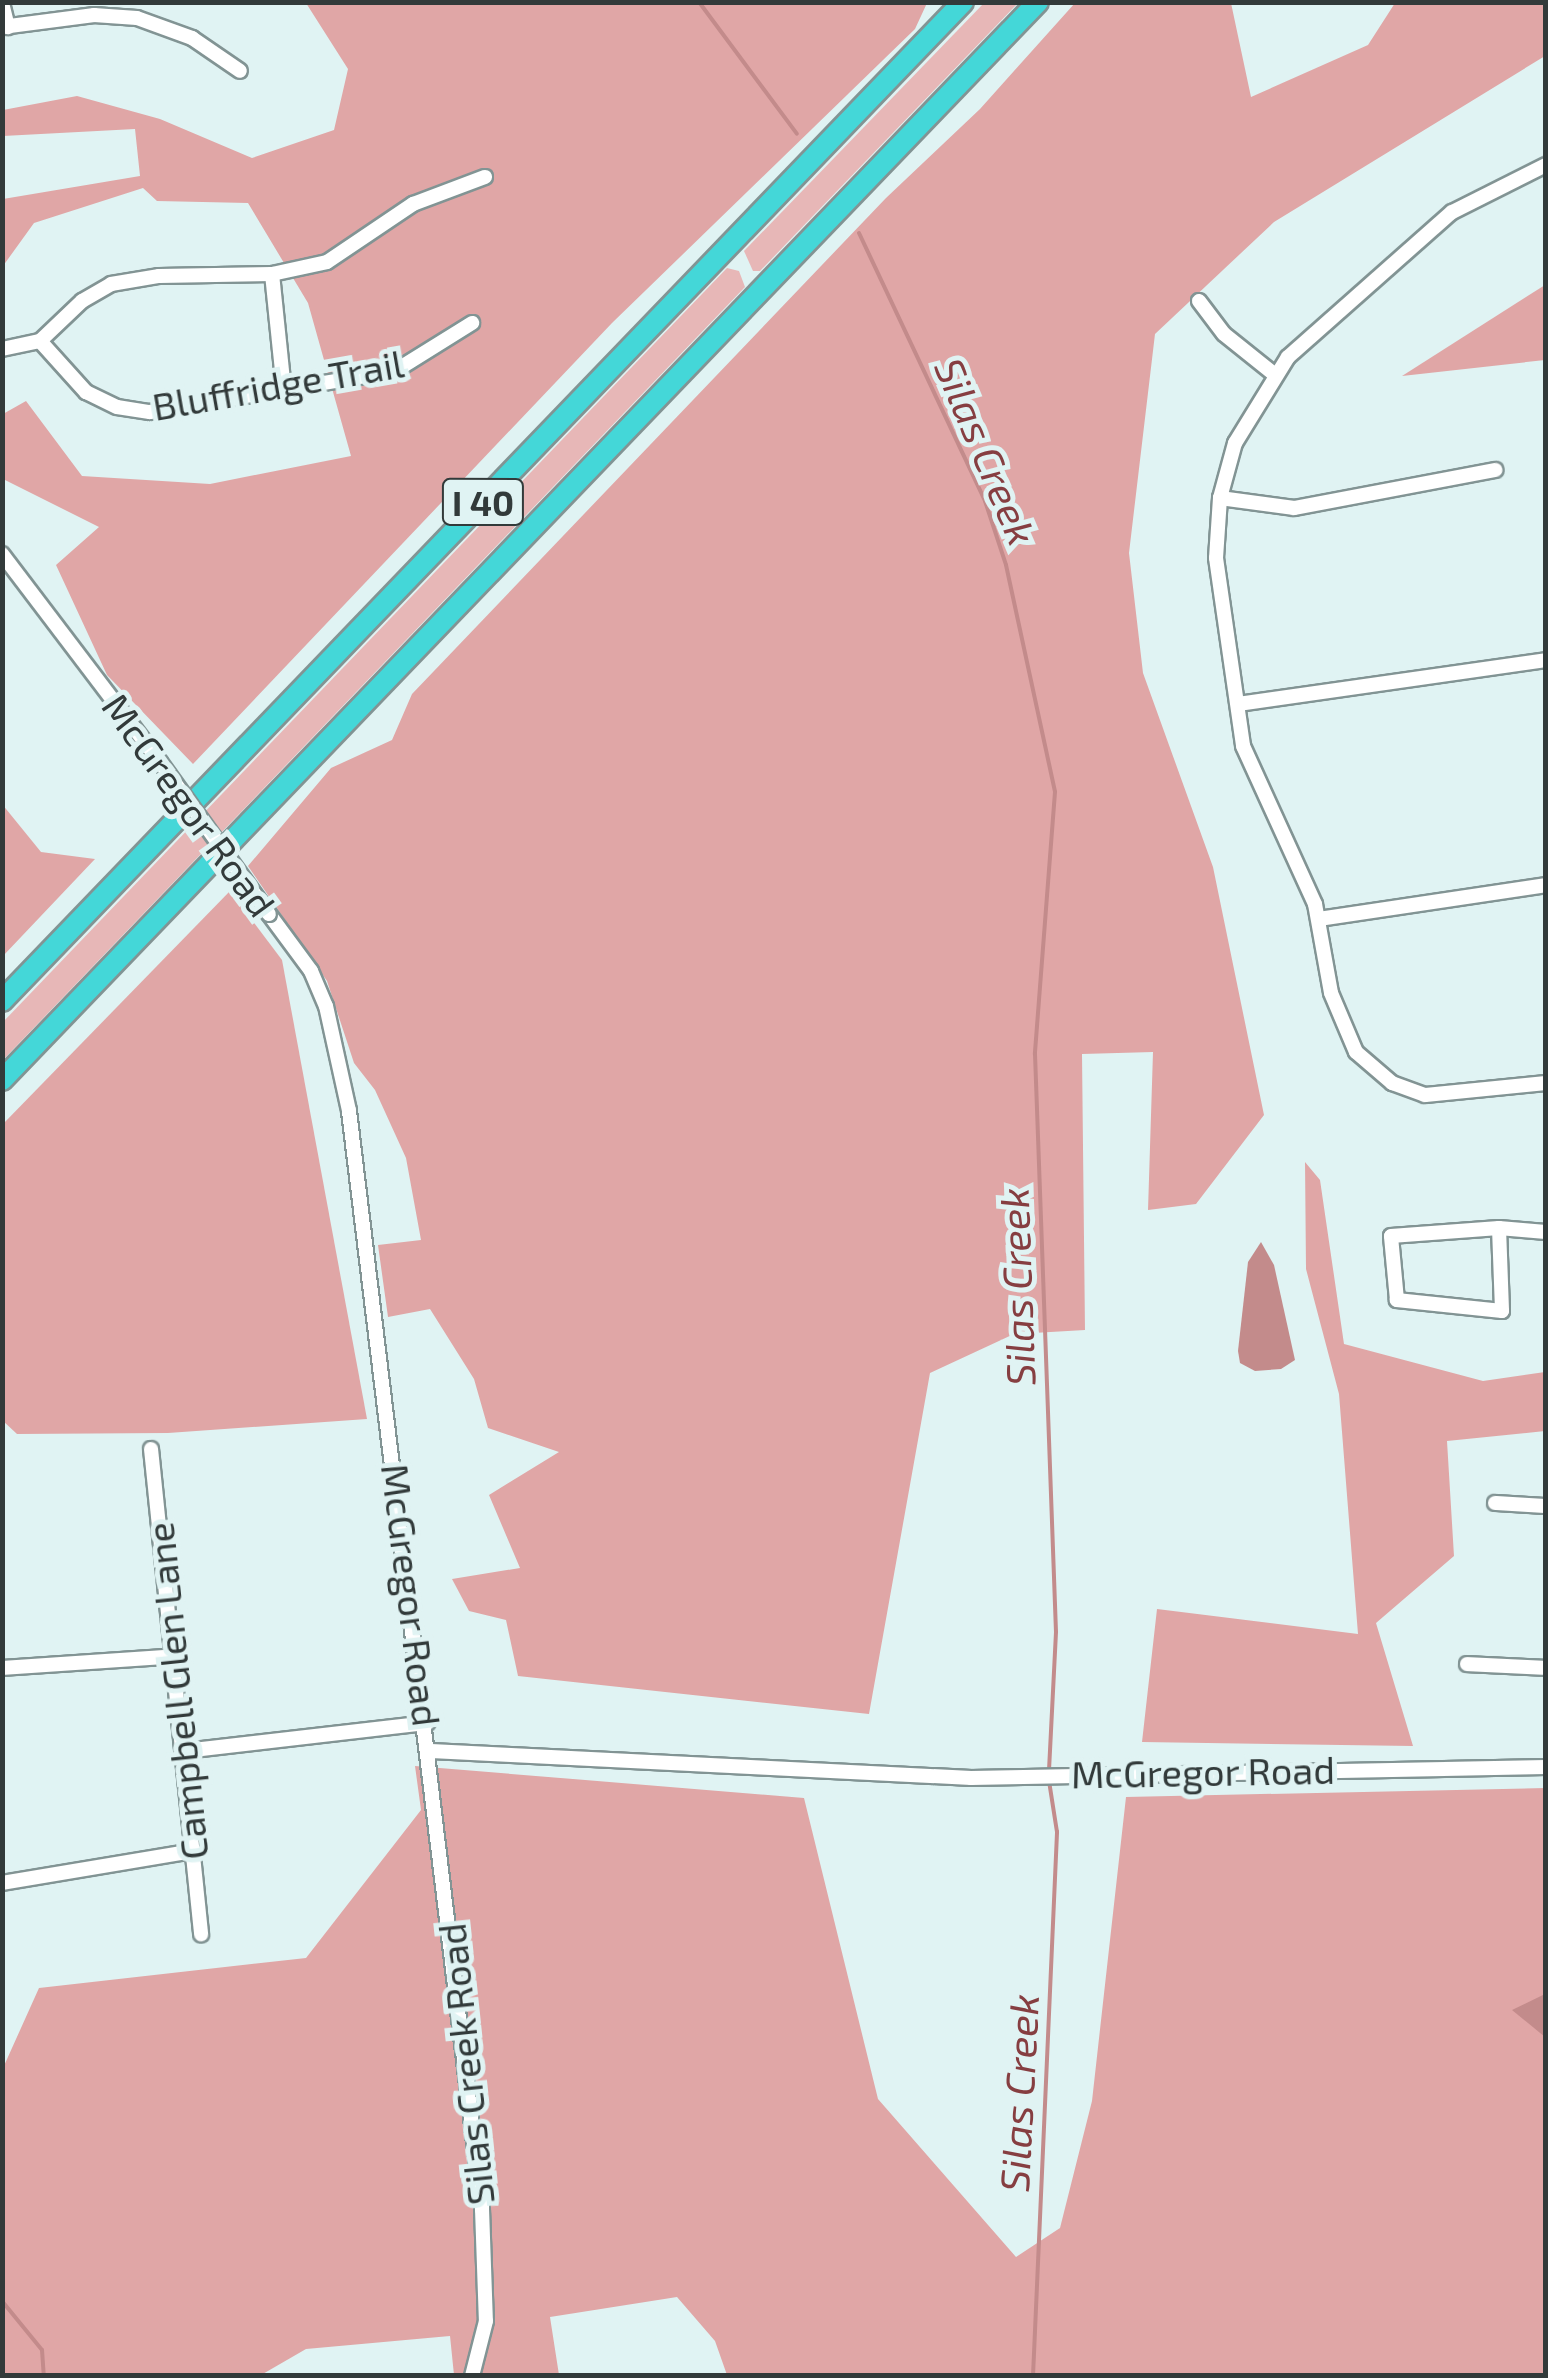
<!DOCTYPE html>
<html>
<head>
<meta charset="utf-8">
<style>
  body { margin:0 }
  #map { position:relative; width:1548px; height:2378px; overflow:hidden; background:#e0f3f3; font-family:"Exo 2",sans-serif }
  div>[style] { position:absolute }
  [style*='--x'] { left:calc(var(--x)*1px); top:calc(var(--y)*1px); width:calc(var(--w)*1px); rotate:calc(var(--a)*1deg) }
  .green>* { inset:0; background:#e7b7b7 }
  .forest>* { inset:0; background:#e0a6a6 }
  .water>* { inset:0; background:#c38b8b }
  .stream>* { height:4px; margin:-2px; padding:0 2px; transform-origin:2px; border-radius:2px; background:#c38b8b }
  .roads { filter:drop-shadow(2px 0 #829494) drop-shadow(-2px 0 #829494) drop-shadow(0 2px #829494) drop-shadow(0 -2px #829494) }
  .minor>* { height:14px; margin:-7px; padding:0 7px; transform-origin:7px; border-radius:7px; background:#fff }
  .highway>* { height:20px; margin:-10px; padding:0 10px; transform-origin:10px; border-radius:10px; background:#44d7d8 }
  .bridges { filter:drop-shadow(2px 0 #829494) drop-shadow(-2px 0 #829494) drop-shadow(0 2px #829494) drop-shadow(0 -2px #829494) }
  .minor-bridge>* { height:14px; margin:-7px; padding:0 7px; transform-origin:7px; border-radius:7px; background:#fff }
  span { translate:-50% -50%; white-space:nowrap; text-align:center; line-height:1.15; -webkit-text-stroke:10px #e0f3f3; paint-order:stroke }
  .shield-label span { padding:2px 8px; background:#e0f3f3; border:2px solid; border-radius:8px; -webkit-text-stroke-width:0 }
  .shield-label { font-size:35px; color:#323a3a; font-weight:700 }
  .street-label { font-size:38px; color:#323a3a }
  .water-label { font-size:40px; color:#863e41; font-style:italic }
  .frame { position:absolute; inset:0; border:5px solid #323a3a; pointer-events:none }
</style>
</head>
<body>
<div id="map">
  <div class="green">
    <div style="clip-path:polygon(984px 3px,1018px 3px,760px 271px,753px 271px,744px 251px)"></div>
    <div style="clip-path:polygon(727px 268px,739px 271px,745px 287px,3px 1060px,3px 1022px)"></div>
  </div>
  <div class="forest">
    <div style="clip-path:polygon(306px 3px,927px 3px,915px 29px,612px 323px,193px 764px,107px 675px,56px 565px,99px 527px,3px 479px,3px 414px,26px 401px,82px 476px,210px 484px,351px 456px,308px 303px,248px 203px,157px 201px,143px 188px,34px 223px,3px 266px,3px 199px,140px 176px,135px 129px,3px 136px,3px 110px,77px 96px,160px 119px,252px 158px,334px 130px,348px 69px)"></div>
    <div style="clip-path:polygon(1075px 3px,1231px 3px,1251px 97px,1368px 45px,1395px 3px,1545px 3px,1545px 56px,1274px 222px,1155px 334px,1129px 553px,1143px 673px,1213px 867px,1264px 1115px,1196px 1204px,1148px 1210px,1153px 1052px,1082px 1054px,1085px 1330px,1014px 1334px,930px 1373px,869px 1714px,518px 1676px,506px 1620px,469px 1611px,452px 1579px,520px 1568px,489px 1495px,559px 1452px,488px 1428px,474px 1379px,430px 1309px,388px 1317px,378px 1245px,421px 1240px,406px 1158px,375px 1090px,354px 1063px,327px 981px,248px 866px,331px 768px,392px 740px,412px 694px,886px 198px,980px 109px)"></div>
    <div style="clip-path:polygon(1545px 285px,1545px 360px,1402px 376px)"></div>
    <div style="clip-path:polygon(2px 804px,41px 852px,95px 859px,3px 956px)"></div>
    <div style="clip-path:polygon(230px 891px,282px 960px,367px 1419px,168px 1433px,17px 1434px,2px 1420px,3px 1124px)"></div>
    <div style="clip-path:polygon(1305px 1162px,1320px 1180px,1344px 1344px,1483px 1381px,1545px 1372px,1545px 1431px,1447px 1441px,1454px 1556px,1376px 1623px,1413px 1746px,1142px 1742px,1157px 1609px,1358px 1634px,1339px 1394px,1306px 1269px)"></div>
    <div style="clip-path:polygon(415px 1766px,804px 1798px,878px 2099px,1016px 2257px,1060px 2228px,1092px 2101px,1126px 1797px,1545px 1788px,1545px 2375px,727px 2375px,715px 2341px,677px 2297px,550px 2317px,559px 2375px,454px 2375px,450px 2336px,306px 2349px,261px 2375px,3px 2376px,3px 2068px,39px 1988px,306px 1958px,421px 1810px)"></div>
  </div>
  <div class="water">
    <div style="clip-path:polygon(1261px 1242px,1274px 1265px,1295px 1360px,1281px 1369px,1255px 1371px,1240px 1363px,1238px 1351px,1248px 1262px)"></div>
    <div style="clip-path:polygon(1545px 1994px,1546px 1994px,1545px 2037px,1512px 2010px)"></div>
  </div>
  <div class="stream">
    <div style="--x:699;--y:2;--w:164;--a:53.4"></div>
    <div style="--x:859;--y:233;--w:296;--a:64.8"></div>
    <div style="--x:985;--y:501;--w:67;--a:71.8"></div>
    <div style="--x:1006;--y:565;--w:232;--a:77.8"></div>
    <div style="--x:1055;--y:792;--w:263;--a:94.4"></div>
    <div style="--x:1035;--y:1054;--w:578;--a:87.92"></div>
    <div style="--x:1056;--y:1632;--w:139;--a:92.9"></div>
    <div style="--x:2;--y:2301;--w:63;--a:50.8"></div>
    <div style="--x:42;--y:2350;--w:26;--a:86"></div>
    <div style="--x:1033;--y:2376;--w:545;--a:-87.47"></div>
    <div style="--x:1057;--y:1832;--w:52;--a:-98.9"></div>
  </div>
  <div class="roads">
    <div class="minor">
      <div style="--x:2;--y:3;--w:25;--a:76"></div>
      <div style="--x:2;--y:27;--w:93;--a:-7.4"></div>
      <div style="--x:94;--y:15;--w:43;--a:4"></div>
      <div style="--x:137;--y:18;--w:59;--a:20"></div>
      <div style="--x:192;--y:38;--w:58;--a:34.5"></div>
      <div style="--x:1546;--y:165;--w:105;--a:153.4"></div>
      <div style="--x:1452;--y:212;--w:219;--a:138.5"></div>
      <div style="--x:1288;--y:357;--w:101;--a:121.6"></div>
      <div style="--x:1235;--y:443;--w:57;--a:105.3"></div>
      <div style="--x:1220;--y:498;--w:60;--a:93.8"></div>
      <div style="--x:1216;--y:558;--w:190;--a:81.8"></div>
      <div style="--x:1243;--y:746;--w:174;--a:65.5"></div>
      <div style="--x:1315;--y:904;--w:90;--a:79.8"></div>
      <div style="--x:1331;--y:993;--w:64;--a:67"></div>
      <div style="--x:1356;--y:1052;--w:48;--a:40.7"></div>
      <div style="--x:1392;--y:1083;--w:35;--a:20"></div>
      <div style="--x:1425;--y:1095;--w:122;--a:-5.7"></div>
      <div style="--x:272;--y:274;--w:117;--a:84.1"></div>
      <div style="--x:1199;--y:301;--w:41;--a:52.9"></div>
      <div style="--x:1224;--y:334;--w:64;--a:38.7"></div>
      <div style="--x:40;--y:341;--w:69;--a:48"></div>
      <div style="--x:86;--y:392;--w:34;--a:26"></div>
      <div style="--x:117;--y:407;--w:33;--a:9"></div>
      <div style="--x:150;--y:412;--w:248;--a:-9.5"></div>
      <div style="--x:395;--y:371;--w:91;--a:-31.9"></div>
      <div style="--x:2;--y:349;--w:39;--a:-12"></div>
      <div style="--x:40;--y:341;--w:58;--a:-43.6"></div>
      <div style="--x:82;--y:301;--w:34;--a:-30"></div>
      <div style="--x:111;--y:284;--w:49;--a:-9.5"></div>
      <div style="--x:159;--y:276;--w:113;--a:-1"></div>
      <div style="--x:272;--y:274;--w:56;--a:-12.3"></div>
      <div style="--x:327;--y:262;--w:104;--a:-34"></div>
      <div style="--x:413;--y:204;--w:77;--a:-20.6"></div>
      <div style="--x:1220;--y:498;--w:75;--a:7.7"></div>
      <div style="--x:1294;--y:508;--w:205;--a:-10.7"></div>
      <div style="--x:2;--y:554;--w:261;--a:52.8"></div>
      <div style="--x:1238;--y:704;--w:311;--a:-8.1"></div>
      <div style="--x:269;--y:914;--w:71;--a:53.6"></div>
      <div style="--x:311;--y:971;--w:38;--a:67"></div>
      <div style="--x:326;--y:1006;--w:107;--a:77.6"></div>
      <div style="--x:349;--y:1111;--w:1106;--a:83.09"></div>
      <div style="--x:482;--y:2209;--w:112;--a:88"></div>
      <div style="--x:486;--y:2321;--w:57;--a:104.3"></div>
      <div style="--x:1319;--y:919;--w:230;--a:-8.5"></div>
      <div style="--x:1499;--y:1228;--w:83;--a:87.9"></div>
      <div style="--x:1502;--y:1311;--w:106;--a:-174"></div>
      <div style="--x:1397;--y:1300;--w:64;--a:-95.4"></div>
      <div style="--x:1391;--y:1236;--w:108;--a:-4.2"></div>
      <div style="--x:1499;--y:1228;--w:47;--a:4.9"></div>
      <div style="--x:151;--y:1449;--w:488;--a:84.1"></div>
      <div style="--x:1495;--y:1503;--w:51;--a:3.4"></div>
      <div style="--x:1467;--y:1664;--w:79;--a:2.9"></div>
      <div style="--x:2;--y:1668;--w:174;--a:-3.9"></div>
      <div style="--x:185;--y:1751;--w:244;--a:-6.6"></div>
      <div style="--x:431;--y:1751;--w:541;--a:2.86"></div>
      <div style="--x:971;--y:1778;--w:575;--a:-1.1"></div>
      <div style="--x:2;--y:1883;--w:195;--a:-9.5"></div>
    </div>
    <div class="highway">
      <div style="--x:2;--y:1001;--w:1386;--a:-46.11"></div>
      <div style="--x:2;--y:1080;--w:1495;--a:-46.14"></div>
    </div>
  </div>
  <div class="bridges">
    <div class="minor-bridge">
      <div style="--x:160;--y:762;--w:187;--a:54.4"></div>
    </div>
  </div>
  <div class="shield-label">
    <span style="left:483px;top:502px">I 40</span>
  </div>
  <div class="street-label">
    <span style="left:278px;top:385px;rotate:-10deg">Bluffridge Trail</span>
    <span style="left:189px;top:805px;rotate:54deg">McGregor Road</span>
    <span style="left:411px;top:1595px;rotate:83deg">McGregor Road</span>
    <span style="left:177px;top:1691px;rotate:-96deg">Campbell Glen Lane</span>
    <span style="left:1203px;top:1772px;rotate:-1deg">McGregor Road</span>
    <span style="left:466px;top:2064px;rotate:-96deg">Silas Creek Road</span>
  </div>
  <div class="water-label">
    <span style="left:987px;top:451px;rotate:67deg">Silas Creek</span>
    <span style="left:1016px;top:1287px;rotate:-92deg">Silas Creek</span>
    <span style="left:1018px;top:2093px;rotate:-87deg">Silas Creek</span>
  </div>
  <div class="frame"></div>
</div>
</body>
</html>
